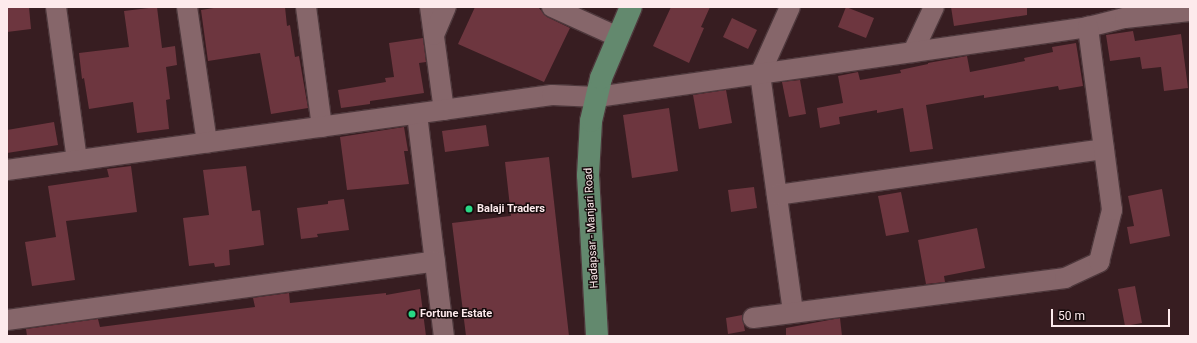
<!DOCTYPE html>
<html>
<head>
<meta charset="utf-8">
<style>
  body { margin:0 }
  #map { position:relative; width:1197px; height:343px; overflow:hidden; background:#371d21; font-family:Roboto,sans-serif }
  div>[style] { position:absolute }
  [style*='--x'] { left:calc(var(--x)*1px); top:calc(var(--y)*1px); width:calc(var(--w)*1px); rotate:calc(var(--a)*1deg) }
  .building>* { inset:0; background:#6d363f }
  .roads { filter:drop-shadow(1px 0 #4e383c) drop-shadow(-1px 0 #4e383c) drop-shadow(0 1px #4e383c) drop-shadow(0 -1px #4e383c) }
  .minor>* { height:20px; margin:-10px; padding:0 10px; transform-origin:10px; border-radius:10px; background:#86666a }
  .major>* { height:22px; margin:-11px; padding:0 11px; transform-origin:11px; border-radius:11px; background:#63896e }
  .dots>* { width:11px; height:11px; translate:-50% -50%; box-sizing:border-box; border:2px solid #160b0c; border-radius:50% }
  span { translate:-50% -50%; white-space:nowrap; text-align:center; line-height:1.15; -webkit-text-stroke:3px #160b0c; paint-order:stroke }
  .poi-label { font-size:11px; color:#fdeaec; font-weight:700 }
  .left { translate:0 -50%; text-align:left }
  .street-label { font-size:11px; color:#fdeaec }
  .frame { position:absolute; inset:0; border:8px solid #fdeaec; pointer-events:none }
  .scale { position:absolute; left:1051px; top:309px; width:119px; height:18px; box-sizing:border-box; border:2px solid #fdeaec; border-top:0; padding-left:5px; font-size:12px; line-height:14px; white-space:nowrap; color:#fdeaec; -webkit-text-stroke:3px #160b0c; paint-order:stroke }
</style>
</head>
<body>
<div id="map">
  <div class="building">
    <div style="clip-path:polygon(7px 7px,29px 7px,31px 29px,7px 32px)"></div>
    <div style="clip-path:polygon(157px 7px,162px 48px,175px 46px,177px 65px,166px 67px,170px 99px,166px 100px,169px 129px,137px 133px,133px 102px,89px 109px,84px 78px,82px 79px,79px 53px,129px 47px,124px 11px)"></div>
    <div style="clip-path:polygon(220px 7px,285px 7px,287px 26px,290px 25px,295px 57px,299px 56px,308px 108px,271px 114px,260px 53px,208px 61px,201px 10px)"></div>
    <div style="clip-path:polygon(475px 7px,538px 7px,547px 17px,570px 28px,544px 82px,458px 44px)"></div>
    <div style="clip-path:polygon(671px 7px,710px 7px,701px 27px,704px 28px,689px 63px,653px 46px)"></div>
    <div style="clip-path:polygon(846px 7px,874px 18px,866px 38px,838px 27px)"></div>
    <div style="clip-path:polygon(951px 7px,1027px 7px,1027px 15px,954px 26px)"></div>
    <div style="clip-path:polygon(732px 18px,757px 30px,748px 49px,723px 37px)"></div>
    <div style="clip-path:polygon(1133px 31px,1135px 41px,1181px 34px,1188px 88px,1164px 91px,1161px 67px,1142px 69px,1140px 57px,1110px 61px,1106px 35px)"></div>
    <div style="clip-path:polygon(423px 38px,426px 62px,419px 63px,424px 93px,370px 101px,370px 104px,341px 108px,338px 90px,386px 82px,385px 78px,394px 77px,389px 43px)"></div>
    <div style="clip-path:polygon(1076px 43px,1083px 86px,1059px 90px,1058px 86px,984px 98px,984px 95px,926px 105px,933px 149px,910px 152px,903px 108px,877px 113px,877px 110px,839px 117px,840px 124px,820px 128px,817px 108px,843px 103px,838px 76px,858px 72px,860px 80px,901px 73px,900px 70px,928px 64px,928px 63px,967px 56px,970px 72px,1025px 61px,1024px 58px,1053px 52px,1052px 47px)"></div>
    <div style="clip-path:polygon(800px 80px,806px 114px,789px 117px,782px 82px)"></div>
    <div style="clip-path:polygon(726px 90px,732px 123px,699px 129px,693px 95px)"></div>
    <div style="clip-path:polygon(669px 108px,678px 171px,632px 178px,623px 115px)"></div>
    <div style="clip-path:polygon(54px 122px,58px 145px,7px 153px,7px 130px)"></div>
    <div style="clip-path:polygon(486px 125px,489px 146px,445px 152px,442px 131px)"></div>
    <div style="clip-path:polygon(404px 127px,408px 151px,404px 151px,409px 184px,347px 190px,340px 137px)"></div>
    <div style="clip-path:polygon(549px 157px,569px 336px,466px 336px,452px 223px,511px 216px,505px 162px)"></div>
    <div style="clip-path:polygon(131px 166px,137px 212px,66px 221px,75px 280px,32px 286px,25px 242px,56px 237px,48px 186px,109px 177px,107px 169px)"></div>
    <div style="clip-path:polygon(246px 166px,252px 211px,260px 210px,264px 245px,229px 250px,230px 265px,215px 267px,214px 263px,189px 266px,183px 218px,209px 215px,203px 170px)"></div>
    <div style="clip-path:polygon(754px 187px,757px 208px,731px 212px,728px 190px)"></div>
    <div style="clip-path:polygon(1162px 189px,1170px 236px,1130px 244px,1127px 227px,1134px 226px,1128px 196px)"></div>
    <div style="clip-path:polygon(901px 192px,909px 232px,886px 236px,878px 196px)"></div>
    <div style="clip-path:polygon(344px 199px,349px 230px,317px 234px,318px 237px,301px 239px,297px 208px,328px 204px,328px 201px)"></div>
    <div style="clip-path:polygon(977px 228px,985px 268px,944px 276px,945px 282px,926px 284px,918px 240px)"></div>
    <div style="clip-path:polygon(1135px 286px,1142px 323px,1125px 326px,1118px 289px)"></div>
    <div style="clip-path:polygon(420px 289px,426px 336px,27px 336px,26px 329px,98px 319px,100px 327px,255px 307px,253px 298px,289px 293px,290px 303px,386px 293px,386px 295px)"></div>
    <div style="clip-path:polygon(742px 315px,745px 331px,728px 334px,726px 318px)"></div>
    <div style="clip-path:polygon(840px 318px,842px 336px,786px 336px,786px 328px)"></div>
  </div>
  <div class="roads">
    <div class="minor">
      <div style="--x:56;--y:7;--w:155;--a:82.2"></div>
      <div style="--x:187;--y:7;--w:137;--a:81.6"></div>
      <div style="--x:306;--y:7;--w:121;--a:82.4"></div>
      <div style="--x:430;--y:7;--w:104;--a:82.3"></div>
      <div style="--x:552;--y:7;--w:72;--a:24.4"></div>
      <div style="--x:790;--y:7;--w:73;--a:114.1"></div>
      <div style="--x:760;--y:74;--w:241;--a:82.1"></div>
      <div style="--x:434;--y:35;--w:30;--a:-67"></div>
      <div style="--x:913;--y:52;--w:50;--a:-65"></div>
      <div style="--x:417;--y:114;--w:224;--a:83.1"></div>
      <div style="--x:7;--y:170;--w:550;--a:-7.84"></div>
      <div style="--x:552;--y:95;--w:45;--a:2.5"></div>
      <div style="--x:597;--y:97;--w:496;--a:-8.1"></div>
      <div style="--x:1088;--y:27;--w:38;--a:-14"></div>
      <div style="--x:1125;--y:18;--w:65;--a:-6.1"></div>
      <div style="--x:777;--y:195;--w:330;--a:-8"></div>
      <div style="--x:753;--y:318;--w:315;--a:-7.3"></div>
      <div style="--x:1065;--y:278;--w:38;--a:-25"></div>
      <div style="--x:1099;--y:262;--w:54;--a:-76"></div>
      <div style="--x:1112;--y:210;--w:185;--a:-97.5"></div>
      <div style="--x:7;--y:320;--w:432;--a:-7.8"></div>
    </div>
    <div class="major">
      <div style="--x:597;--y:336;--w:161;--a:-93.2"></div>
      <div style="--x:588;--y:175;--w:54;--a:-86.8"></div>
      <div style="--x:591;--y:121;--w:44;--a:-76.9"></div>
      <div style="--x:601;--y:78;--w:77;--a:-67.1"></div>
    </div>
  </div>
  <div class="dots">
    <div style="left:469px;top:209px;background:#28d885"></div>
    <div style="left:412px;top:314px;background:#28d885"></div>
  </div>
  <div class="poi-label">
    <span class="left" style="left:477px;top:209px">Balaji Traders</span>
    <span class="left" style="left:420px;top:314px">Fortune Estate</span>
  </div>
  <div class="street-label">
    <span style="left:592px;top:228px;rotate:-93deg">Hadapsar - Manjari Road</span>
  </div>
  <div class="frame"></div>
  <div class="scale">50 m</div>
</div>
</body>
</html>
